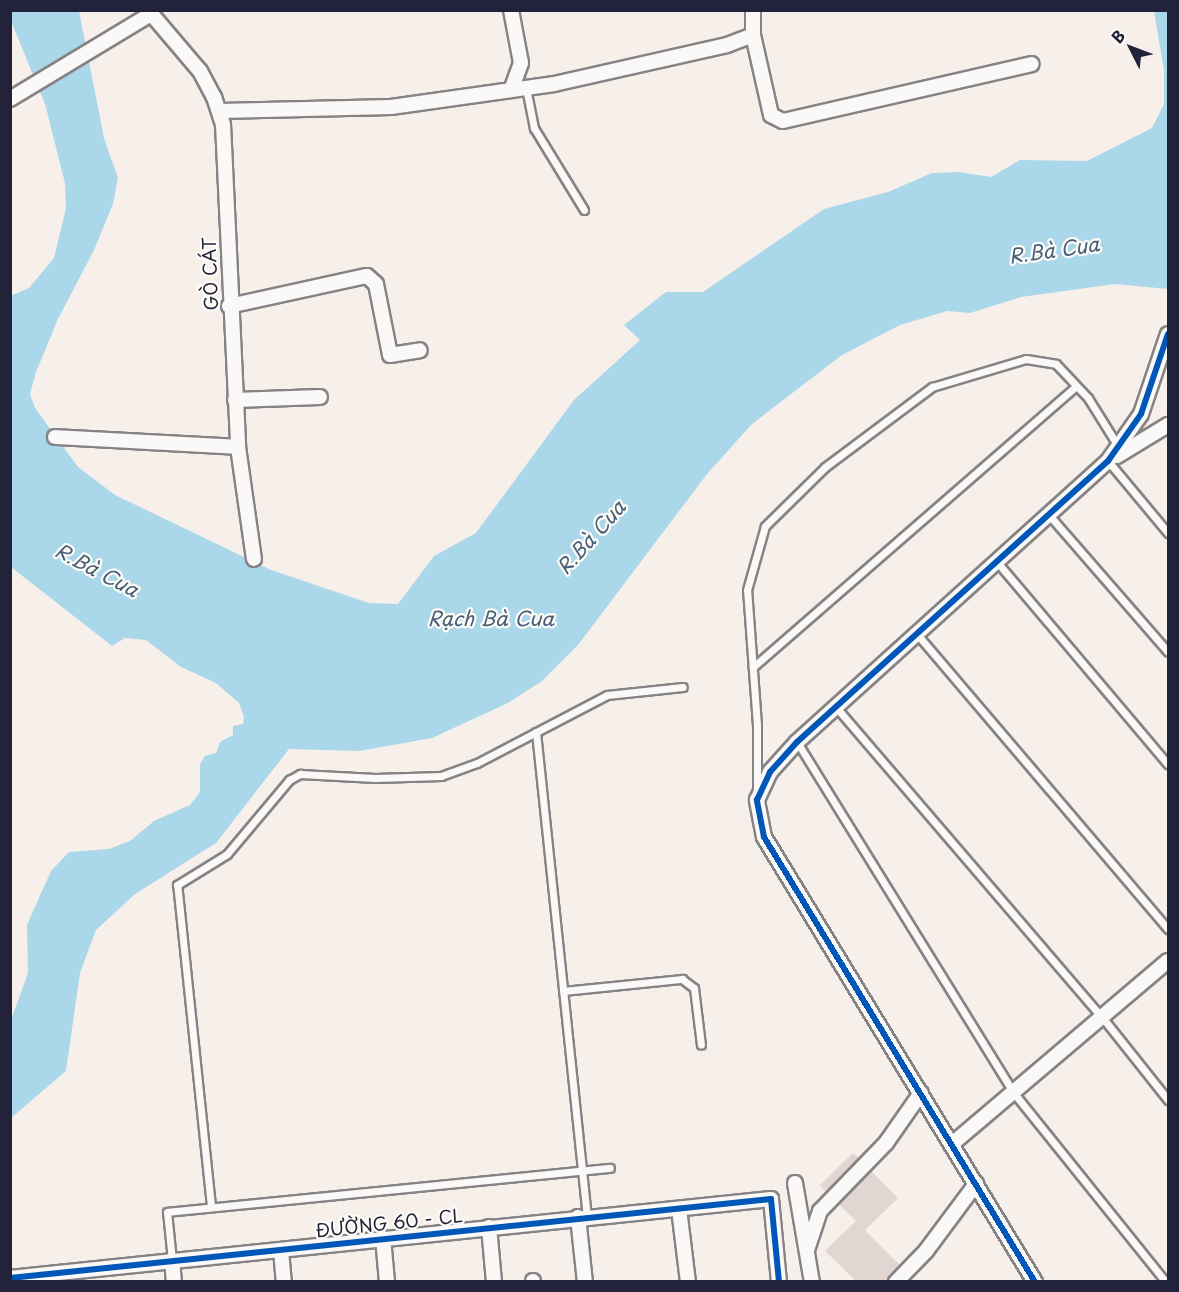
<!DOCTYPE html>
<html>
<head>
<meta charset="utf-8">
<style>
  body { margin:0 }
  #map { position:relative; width:1179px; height:1292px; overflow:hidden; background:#f7efea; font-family:"Playpen Sans",sans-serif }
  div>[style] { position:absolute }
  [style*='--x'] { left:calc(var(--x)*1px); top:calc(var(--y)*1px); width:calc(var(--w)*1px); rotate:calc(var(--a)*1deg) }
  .water>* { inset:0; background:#abd7eb }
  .building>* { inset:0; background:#e1d6d1 }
  .roads { filter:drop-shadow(2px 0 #868385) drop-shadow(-2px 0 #868385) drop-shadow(0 2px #868385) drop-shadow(0 -2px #868385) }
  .lane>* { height:7px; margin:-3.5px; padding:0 3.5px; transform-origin:3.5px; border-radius:3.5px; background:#faf9f7 }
  .street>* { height:14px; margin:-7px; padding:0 7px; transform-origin:7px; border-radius:7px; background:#faf9f7 }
  .cycleway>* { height:6px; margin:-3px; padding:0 3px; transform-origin:3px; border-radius:3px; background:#0057b8 }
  span { translate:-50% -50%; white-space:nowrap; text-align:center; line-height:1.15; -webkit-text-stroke:4.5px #fdfcf7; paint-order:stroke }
  .street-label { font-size:18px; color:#22223b }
  .water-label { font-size:20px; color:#465e79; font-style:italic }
  .frame { position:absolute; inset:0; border:12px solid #22223b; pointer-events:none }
  .north { position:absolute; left:1101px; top:18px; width:60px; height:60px; -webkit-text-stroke:4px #fdfcf7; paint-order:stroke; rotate:312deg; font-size:16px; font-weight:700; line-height:24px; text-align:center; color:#22223b }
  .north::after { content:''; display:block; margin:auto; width:21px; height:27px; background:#22223b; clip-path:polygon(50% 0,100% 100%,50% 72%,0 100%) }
</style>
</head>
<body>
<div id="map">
  <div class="water">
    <div style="clip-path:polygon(11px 11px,79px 11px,104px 138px,118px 178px,113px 204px,94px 250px,58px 319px,36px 372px,30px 394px,35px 408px,78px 467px,115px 495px,271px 570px,369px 603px,398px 604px,434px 556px,476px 533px,574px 400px,640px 340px,624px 325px,666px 292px,703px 292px,824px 209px,888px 192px,932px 173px,959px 172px,991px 177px,1020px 160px,1087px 161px,1152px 128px,1164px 104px,1164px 70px,1154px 11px,1168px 11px,1168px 289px,1115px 284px,1021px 297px,970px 313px,947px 311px,900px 325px,842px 355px,752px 424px,707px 474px,578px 645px,542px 681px,508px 703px,432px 738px,359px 751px,289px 749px,216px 843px,135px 894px,96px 930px,80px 973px,66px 1071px,11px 1118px,11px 1020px,28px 973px,27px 925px,51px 871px,69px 852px,109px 849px,130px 841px,154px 821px,190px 805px,200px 792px,200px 764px,205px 756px,216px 753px,220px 742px,233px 735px,233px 726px,243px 724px,244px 717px,239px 703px,216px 683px,181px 667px,146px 640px,125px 638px,112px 646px,11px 567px,10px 296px,29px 288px,54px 258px,66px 208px,65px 183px,45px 104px,11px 21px)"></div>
  </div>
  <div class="building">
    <div style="clip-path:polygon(853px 1153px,859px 1158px,826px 1192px,820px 1185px)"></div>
    <div style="clip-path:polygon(871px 1171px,898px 1198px,865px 1230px,900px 1265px,887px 1281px,856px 1281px,825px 1251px,856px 1221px,839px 1204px)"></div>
  </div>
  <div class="roads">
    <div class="lane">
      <div style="--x:526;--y:88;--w:41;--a:78.7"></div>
      <div style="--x:534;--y:128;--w:96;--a:58.6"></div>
      <div style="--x:1108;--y:461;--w:94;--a:50.2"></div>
      <div style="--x:1049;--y:515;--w:181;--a:49"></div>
      <div style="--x:997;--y:562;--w:265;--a:49.8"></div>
      <div style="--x:916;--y:633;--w:389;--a:49.6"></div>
      <div style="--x:753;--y:667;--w:428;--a:-41"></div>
      <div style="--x:835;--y:706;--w:410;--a:49.4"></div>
      <div style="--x:1102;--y:1017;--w:106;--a:51.5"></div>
      <div style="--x:536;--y:732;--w:488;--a:84"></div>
      <div style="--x:797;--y:742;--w:411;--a:58.3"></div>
      <div style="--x:1013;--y:1092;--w:244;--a:51.2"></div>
      <div style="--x:757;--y:792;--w:67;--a:-90"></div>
      <div style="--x:757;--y:725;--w:135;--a:-94.2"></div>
      <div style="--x:747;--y:590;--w:66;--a:-74.3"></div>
      <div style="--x:765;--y:526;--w:84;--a:-44.5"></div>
      <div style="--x:825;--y:467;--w:134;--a:-36.8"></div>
      <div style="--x:932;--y:387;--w:98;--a:-16.6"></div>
      <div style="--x:1026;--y:359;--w:30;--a:9"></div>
      <div style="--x:1056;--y:364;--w:47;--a:46.7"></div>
      <div style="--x:1088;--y:398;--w:57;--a:58"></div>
      <div style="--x:563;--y:991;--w:120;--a:-5.8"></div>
      <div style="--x:682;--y:979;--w:15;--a:37"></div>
      <div style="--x:694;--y:988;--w:57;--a:83"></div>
      <div style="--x:211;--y:1206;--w:323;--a:-96"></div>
      <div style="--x:177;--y:885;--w:59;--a:-31.8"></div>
      <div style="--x:227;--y:854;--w:97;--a:-50"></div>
      <div style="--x:289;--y:780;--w:13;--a:-29"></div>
      <div style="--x:300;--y:774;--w:75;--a:3.1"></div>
      <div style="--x:375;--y:778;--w:66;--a:-1.7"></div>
      <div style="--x:441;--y:776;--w:38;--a:-20"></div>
      <div style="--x:477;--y:763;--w:147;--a:-27.6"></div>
      <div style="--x:607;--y:695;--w:76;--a:-6"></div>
      <div style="--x:172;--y:1260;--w:48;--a:-95.9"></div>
      <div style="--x:167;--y:1212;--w:445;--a:-5.7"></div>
    </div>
    <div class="street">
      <div style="--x:148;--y:10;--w:80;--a:49.6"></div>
      <div style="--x:200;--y:71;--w:30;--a:62"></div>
      <div style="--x:214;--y:97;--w:28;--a:72"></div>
      <div style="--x:223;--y:124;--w:323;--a:87.3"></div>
      <div style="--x:238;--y:447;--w:113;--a:81.9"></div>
      <div style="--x:511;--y:10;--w:54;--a:79.3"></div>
      <div style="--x:521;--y:63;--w:29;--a:110"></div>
      <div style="--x:753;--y:35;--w:82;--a:77.3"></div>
      <div style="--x:771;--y:115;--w:13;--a:27"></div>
      <div style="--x:783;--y:121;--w:255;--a:-12.9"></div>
      <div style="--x:10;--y:99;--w:165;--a:-31.1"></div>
      <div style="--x:220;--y:111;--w:171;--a:-1.3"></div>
      <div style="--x:391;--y:107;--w:165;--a:-8"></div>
      <div style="--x:554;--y:84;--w:177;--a:-12.7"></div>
      <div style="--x:727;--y:45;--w:28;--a:-21"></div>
      <div style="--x:753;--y:35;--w:25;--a:-90"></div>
      <div style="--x:229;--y:306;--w:141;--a:-12.3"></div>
      <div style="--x:367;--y:276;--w:12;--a:42"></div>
      <div style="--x:376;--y:284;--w:72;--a:78.8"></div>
      <div style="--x:390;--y:355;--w:30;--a:-9"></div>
      <div style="--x:235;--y:400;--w:85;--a:-2"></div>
      <div style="--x:55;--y:437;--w:183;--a:3.1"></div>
      <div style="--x:1117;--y:456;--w:60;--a:-31.3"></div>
      <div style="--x:952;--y:1144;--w:283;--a:-40.3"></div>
      <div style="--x:795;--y:1183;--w:100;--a:80.3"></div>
      <div style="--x:679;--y:1209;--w:74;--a:83"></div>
      <div style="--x:578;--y:1217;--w:65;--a:83.9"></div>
      <div style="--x:489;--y:1227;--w:55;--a:84.8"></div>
      <div style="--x:383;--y:1238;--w:44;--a:84.8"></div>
      <div style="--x:281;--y:1250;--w:32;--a:85"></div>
      <div style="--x:807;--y:1250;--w:41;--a:-71.6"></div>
      <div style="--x:820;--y:1211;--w:95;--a:-45.9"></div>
      <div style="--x:886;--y:1143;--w:61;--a:-55"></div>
      <div style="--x:172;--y:1260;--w:22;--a:85"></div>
      <div style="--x:10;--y:1278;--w:765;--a:-5.93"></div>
      <div style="--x:771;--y:1199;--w:83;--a:84.5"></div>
      <div style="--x:533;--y:1281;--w:1;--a:90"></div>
      <div style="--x:896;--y:1282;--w:43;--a:-45.9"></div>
      <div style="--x:926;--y:1251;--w:84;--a:-53.3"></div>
      <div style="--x:1035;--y:1282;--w:521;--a:-121.34"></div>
      <div style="--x:764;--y:837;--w:38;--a:-101"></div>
      <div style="--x:757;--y:800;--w:31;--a:-65"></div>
      <div style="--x:770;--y:772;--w:40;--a:-48"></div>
      <div style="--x:797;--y:742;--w:419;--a:-42.1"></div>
      <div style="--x:1108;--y:461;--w:57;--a:-54.9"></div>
      <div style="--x:1141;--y:414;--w:84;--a:-71.4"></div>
    </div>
  </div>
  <div class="cycleway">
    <div style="--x:10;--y:1278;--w:765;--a:-5.93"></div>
    <div style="--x:771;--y:1199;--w:83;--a:84.5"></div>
    <div style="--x:1035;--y:1282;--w:521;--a:-121.34"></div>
    <div style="--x:764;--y:837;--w:38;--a:-101"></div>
    <div style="--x:757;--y:800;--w:31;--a:-65"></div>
    <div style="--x:770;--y:772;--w:40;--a:-48"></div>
    <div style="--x:797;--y:742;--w:419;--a:-42.1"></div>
    <div style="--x:1108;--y:461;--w:57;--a:-54.9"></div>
    <div style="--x:1141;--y:414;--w:84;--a:-71.4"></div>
  </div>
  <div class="street-label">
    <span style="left:210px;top:274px;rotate:-92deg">GÒ CÁT</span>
    <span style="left:389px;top:1223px;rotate:-6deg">ĐƯỜNG 60 - CL</span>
  </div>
  <div class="water-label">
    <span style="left:1054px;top:250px;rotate:-8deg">R.Bà Cua</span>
    <span style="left:591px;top:537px;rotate:-48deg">R.Bà Cua</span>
    <span style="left:97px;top:570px;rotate:28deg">R.Bà Cua</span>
    <span style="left:491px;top:618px">Rạch Bà Cua</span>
  </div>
  <div class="frame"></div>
  <div class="north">B</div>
</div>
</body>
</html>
